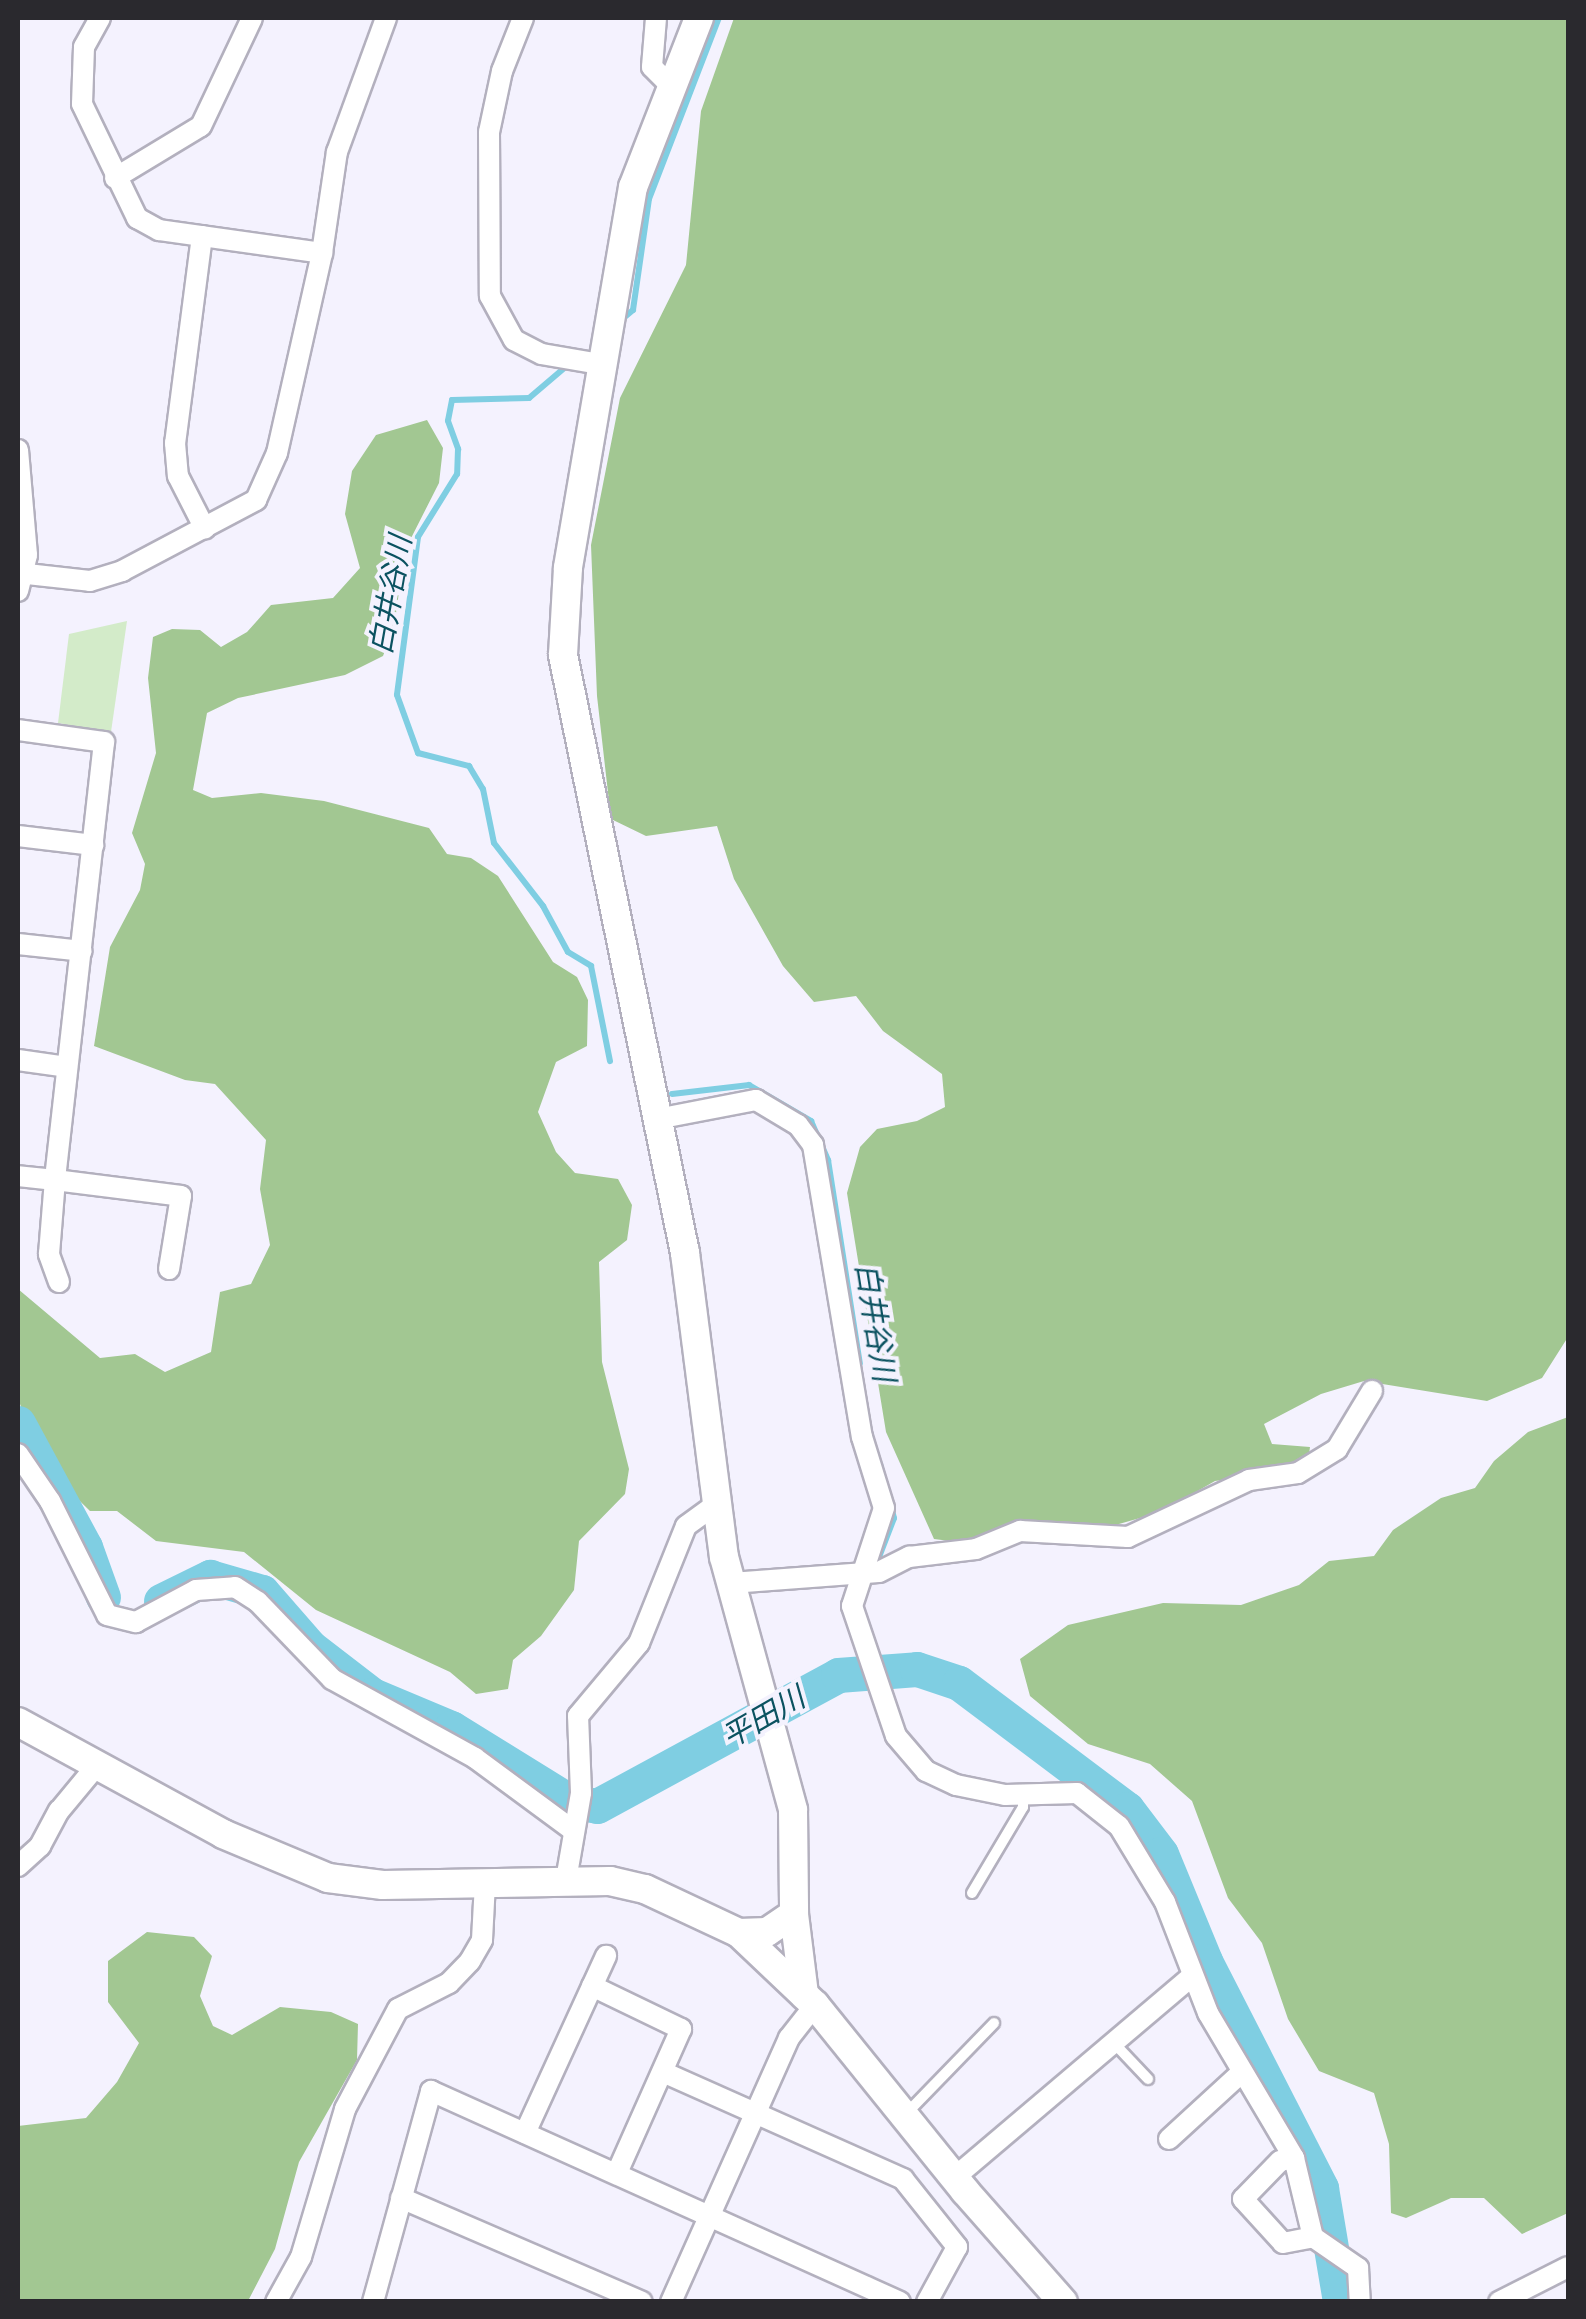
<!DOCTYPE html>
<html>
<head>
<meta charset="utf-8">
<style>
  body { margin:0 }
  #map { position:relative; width:1586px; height:2319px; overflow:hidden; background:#f4f2fe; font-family:"IBM Plex Sans","Noto Sans JP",sans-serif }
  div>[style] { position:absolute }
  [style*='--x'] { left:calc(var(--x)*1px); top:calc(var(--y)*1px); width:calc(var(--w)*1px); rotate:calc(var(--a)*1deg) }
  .green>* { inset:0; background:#d3ebc9 }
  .forest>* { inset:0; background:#a2c792 }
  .stream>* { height:6px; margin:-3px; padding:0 3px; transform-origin:3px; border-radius:3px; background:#7fcee2 }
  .river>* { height:35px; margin:-17.5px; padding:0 17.5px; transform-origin:17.5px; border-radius:17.5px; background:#7fcee2 }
  .roads { filter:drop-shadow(2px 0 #b3b0be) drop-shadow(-2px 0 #b3b0be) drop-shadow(0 2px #b3b0be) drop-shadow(0 -2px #b3b0be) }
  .lane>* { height:10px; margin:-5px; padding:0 5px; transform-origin:5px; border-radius:5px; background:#fff }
  .street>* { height:20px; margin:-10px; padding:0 10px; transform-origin:10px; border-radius:10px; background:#fff }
  .secondary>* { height:28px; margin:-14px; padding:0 14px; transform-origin:14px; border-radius:14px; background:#fff }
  span { translate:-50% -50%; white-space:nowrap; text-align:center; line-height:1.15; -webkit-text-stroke:8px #f4f2fe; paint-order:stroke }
  .water-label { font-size:30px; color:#0b5260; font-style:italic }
  .frame { position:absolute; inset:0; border:20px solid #2a292e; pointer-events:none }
</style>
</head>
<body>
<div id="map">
  <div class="green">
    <div style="clip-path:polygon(127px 621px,111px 732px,58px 723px,69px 634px)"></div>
  </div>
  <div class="forest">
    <div style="clip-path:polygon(734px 18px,1568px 18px,1568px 1337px,1542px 1378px,1487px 1401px,1364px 1381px,1321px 1394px,1264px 1424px,1272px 1444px,1310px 1447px,1307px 1469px,1215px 1481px,1161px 1512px,1112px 1526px,1044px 1522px,958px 1542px,934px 1539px,886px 1432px,847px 1193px,860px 1147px,877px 1129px,917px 1121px,945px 1107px,942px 1074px,883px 1031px,856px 996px,814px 1002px,783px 966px,734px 879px,717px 826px,646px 836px,611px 819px,597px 696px,591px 545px,620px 398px,686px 265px,701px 111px)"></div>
    <div style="clip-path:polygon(427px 420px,443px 448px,439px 483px,405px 550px,394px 627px,383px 656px,345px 675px,238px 698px,207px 713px,193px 790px,212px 798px,261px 793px,324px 801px,429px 828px,447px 854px,471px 858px,498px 876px,553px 962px,577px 977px,588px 1000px,587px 1046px,556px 1062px,538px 1112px,556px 1152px,575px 1173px,618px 1179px,632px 1205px,627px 1240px,599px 1262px,602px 1362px,629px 1469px,625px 1494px,579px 1541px,574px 1590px,541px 1636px,513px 1660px,508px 1689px,476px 1694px,450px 1672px,316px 1610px,244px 1552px,156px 1541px,117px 1511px,90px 1511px,45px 1467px,18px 1399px,18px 1289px,100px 1358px,135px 1354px,165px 1372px,211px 1352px,220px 1292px,251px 1284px,270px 1245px,260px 1189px,266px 1140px,215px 1084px,185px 1080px,94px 1046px,110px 947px,140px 890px,145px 864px,132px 833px,156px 753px,148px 678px,153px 637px,172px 629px,200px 630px,221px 647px,247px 632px,271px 605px,333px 598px,360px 568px,345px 514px,352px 471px,376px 435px)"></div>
    <div style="clip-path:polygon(1568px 1417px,1568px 2213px,1522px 2234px,1484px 2198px,1451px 2198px,1406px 2218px,1391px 2213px,1389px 2144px,1374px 2093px,1319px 2071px,1288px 2019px,1262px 1943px,1228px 1898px,1192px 1801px,1150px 1764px,1088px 1744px,1030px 1696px,1020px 1659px,1068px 1625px,1163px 1603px,1241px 1605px,1299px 1585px,1329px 1561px,1374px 1556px,1393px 1530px,1441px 1498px,1475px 1488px,1494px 1461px,1528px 1432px)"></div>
    <div style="clip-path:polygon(147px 1932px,194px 1937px,212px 1956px,200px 1996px,213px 2026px,232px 2035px,280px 2007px,331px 2012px,358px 2024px,357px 2060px,299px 2162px,275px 2249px,248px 2301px,18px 2301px,18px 2126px,86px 2118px,117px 2082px,139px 2043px,108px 2002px,108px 1961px)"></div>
  </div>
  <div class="stream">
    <div style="--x:620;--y:321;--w:17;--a:-40"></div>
    <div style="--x:633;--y:310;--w:112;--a:-81.8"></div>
    <div style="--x:649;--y:199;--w:194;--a:-68.9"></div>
    <div style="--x:569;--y:364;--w:52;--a:139.6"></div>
    <div style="--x:529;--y:398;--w:77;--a:178.5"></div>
    <div style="--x:452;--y:400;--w:21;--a:101"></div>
    <div style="--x:448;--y:421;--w:30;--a:70"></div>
    <div style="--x:458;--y:449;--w:25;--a:92"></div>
    <div style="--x:457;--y:474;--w:74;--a:121.8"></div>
    <div style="--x:418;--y:537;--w:159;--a:97.6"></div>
    <div style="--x:397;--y:695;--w:62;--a:70.1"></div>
    <div style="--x:418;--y:753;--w:53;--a:14.3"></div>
    <div style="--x:469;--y:766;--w:27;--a:59"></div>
    <div style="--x:483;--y:789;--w:55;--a:78.5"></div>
    <div style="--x:494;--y:843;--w:80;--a:52.1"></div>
    <div style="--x:543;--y:906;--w:52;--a:61.5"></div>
    <div style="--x:568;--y:952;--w:27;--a:31"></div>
    <div style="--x:591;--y:966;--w:97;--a:78.7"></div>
    <div style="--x:672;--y:1094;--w:78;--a:-6.7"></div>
    <div style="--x:749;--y:1085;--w:72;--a:30.1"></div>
    <div style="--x:811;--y:1121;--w:43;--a:66.4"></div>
    <div style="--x:828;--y:1160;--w:206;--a:81.1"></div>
    <div style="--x:876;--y:1565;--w:50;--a:-69"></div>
    <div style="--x:894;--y:1518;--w:56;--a:-104.5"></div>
  </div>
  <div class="river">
    <div style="--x:18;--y:1423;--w:141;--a:61.6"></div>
    <div style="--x:85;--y:1547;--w:53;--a:70.2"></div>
    <div style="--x:161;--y:1601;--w:55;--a:-26.1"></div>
    <div style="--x:210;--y:1577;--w:54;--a:16.1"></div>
    <div style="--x:262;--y:1592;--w:73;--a:48.9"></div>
    <div style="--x:310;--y:1647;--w:78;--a:37.7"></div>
    <div style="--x:372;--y:1695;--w:86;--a:22.7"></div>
    <div style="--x:451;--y:1728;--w:139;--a:31.7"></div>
    <div style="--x:569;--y:1801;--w:28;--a:10"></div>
    <div style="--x:597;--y:1806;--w:274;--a:-28.5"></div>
    <div style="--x:838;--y:1675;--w:79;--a:-4.3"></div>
    <div style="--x:917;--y:1669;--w:44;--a:18.4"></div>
    <div style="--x:959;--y:1683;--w:210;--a:36.9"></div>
    <div style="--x:1127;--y:1809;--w:56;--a:52.9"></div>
    <div style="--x:1161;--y:1854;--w:116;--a:67.6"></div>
    <div style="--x:1205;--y:1961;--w:255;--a:62.9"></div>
    <div style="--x:1321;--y:2188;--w:116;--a:80.5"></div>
  </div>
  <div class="roads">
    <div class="lane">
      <div style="--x:972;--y:1893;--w:100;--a:-59.3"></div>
      <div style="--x:1023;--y:1807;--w:13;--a:-90"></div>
      <div style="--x:1113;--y:2042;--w:51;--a:46.6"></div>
      <div style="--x:905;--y:2115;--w:128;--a:-45.9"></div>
    </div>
    <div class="street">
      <div style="--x:100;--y:18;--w:33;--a:119"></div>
      <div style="--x:84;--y:47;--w:57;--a:92"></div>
      <div style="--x:82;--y:104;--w:127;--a:64.2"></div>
      <div style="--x:137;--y:218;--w:25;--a:29"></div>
      <div style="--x:159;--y:230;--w:165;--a:8"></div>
      <div style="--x:523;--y:18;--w:57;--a:111.6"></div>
      <div style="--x:502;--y:71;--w:62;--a:102"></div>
      <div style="--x:489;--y:132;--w:164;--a:89.7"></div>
      <div style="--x:490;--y:296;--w:50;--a:61.4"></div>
      <div style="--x:514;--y:340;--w:31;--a:27"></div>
      <div style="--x:542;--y:354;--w:64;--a:9.9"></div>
      <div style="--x:656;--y:18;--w:49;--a:94.7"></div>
      <div style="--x:652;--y:67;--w:25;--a:45"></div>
      <div style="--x:115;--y:178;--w:100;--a:-31.2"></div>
      <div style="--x:201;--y:126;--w:119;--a:-64.7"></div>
      <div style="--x:202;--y:236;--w:209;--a:97.4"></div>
      <div style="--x:175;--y:443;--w:33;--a:85"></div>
      <div style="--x:178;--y:476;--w:59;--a:63"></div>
      <div style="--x:18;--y:450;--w:105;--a:85.1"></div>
      <div style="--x:27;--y:555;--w:37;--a:104"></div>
      <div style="--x:18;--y:573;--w:72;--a:6.3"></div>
      <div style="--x:90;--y:581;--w:34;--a:-17"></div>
      <div style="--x:122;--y:571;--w:152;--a:-27.9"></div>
      <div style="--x:256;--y:500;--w:51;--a:-65.9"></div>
      <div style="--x:277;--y:453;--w:205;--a:-77.3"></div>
      <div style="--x:322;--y:253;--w:102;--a:-81.6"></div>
      <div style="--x:337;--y:152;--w:143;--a:-69.9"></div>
      <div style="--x:18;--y:730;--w:87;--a:7.9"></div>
      <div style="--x:104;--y:742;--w:441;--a:96.4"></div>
      <div style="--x:55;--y:1180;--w:37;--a:-174"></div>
      <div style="--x:18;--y:836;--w:76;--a:6.8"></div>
      <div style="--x:18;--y:944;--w:64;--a:6.2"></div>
      <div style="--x:18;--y:1060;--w:49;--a:8.1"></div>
      <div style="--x:657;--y:1119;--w:101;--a:-10.9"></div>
      <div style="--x:756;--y:1100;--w:49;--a:30.8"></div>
      <div style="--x:798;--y:1125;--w:25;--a:53"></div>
      <div style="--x:813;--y:1145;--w:296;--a:80.5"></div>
      <div style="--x:862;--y:1437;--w:74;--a:72.8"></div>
      <div style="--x:884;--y:1508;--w:103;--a:108.1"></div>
      <div style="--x:852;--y:1606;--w:137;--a:71.3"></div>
      <div style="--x:896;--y:1736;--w:46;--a:49.4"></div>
      <div style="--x:926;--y:1771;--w:33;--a:25"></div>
      <div style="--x:956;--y:1785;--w:50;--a:11.5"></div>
      <div style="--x:1005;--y:1795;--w:72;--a:-1.6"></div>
      <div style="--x:1077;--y:1793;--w:53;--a:38.2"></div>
      <div style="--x:1119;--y:1826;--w:89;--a:58.8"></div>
      <div style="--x:1165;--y:1902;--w:119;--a:68.8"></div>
      <div style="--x:1208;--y:2013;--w:169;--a:59.3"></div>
      <div style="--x:1294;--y:2158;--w:81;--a:76.5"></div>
      <div style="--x:1313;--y:2237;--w:55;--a:34.6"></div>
      <div style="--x:1358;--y:2268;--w:34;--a:87"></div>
      <div style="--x:59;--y:1282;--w:30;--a:-110"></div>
      <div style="--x:49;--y:1254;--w:74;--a:-85.4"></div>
      <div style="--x:55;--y:1180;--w:127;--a:7.2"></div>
      <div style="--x:181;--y:1196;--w:74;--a:99.3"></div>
      <div style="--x:18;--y:1454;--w:57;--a:55.8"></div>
      <div style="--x:50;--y:1501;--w:127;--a:63.4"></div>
      <div style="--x:107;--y:1615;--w:30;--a:14"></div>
      <div style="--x:136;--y:1622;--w:68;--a:-28.1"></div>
      <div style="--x:196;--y:1590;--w:39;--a:-4"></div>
      <div style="--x:235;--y:1587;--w:27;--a:33"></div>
      <div style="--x:258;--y:1602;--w:107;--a:46.1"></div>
      <div style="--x:332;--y:1679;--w:163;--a:28.9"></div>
      <div style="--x:475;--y:1758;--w:123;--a:36.4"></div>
      <div style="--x:731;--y:1583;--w:148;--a:-4.3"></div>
      <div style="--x:879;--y:1572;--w:34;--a:-27"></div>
      <div style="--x:909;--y:1557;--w:67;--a:-6.8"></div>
      <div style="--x:976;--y:1549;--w:48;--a:-22.2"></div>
      <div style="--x:1020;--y:1531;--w:108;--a:3.2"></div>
      <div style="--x:1128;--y:1537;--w:134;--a:-25.2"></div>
      <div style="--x:1249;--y:1480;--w:49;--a:-8.1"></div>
      <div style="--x:1298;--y:1473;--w:46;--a:-31.6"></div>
      <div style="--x:1337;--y:1449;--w:68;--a:-58.9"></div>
      <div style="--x:18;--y:1866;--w:30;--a:-42"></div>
      <div style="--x:40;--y:1846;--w:40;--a:-62"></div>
      <div style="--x:59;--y:1811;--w:60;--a:-50.4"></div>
      <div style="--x:566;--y:1880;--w:88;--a:-80.2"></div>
      <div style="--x:581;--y:1793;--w:77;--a:-92.2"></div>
      <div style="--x:578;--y:1716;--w:95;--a:-50.1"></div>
      <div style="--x:639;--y:1643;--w:126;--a:-68.1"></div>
      <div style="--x:686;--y:1526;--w:34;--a:-36"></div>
      <div style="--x:592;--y:1986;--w:99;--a:25.8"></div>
      <div style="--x:681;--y:2029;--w:158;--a:114"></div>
      <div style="--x:665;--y:2073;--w:261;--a:24"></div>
      <div style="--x:903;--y:2179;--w:87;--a:51.5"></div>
      <div style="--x:957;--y:2247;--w:63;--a:118.6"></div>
      <div style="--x:525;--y:2133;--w:195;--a:-65.4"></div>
      <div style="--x:1169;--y:2139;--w:99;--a:-42.5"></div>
      <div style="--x:1294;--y:2158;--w:14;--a:168"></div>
      <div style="--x:1280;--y:2161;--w:53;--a:134.2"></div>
      <div style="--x:1243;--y:2199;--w:59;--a:47.7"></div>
      <div style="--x:1283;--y:2243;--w:31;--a:-11"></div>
      <div style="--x:954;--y:2178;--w:311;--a:-40.3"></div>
      <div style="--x:401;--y:2198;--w:262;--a:23.3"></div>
      <div style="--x:276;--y:2302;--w:51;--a:-60.9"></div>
      <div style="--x:301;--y:2257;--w:154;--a:-73.4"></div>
      <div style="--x:345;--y:2109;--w:113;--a:-62.1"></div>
      <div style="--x:398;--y:2009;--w:57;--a:-27"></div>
      <div style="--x:449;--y:1983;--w:30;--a:-46"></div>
      <div style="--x:470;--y:1961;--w:24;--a:-60"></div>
      <div style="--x:482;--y:1940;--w:58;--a:-87"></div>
      <div style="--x:373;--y:2302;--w:219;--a:-74.6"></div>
      <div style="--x:431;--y:2091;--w:514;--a:24.22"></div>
      <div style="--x:671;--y:2302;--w:289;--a:-65.9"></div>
      <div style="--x:789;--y:2038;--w:42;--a:-51.8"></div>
      <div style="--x:1499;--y:2302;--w:77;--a:-26.9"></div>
    </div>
    <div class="secondary">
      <div style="--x:699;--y:18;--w:181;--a:111.3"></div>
      <div style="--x:633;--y:187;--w:387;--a:99.7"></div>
      <div style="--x:568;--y:568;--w:87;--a:93.3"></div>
      <div style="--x:563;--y:655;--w:610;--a:78.47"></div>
      <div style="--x:685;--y:1253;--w:306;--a:82.7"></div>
      <div style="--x:724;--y:1557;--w:262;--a:74.7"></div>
      <div style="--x:793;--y:1810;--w:104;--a:89.4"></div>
      <div style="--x:18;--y:1722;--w:234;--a:28.6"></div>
      <div style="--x:223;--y:1834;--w:114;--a:22.7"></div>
      <div style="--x:328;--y:1878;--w:55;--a:7.3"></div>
      <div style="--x:383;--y:1885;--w:227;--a:-1"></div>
      <div style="--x:610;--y:1881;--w:36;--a:13"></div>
      <div style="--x:645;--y:1889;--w:104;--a:25.1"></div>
      <div style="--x:739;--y:1933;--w:105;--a:43.5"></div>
      <div style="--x:815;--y:2005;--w:239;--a:51.1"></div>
      <div style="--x:965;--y:2191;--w:148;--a:48.6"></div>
      <div style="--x:739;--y:1933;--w:28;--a:-2"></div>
      <div style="--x:767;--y:1932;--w:32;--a:-34"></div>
      <div style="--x:794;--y:1914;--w:81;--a:82.9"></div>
    </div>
  </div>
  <div class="water-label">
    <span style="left:390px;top:595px;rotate:-80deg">白井谷川</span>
    <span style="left:876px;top:1322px;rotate:81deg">白井谷川</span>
    <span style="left:763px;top:1717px;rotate:-30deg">平田川</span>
  </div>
  <div class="frame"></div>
</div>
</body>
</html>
